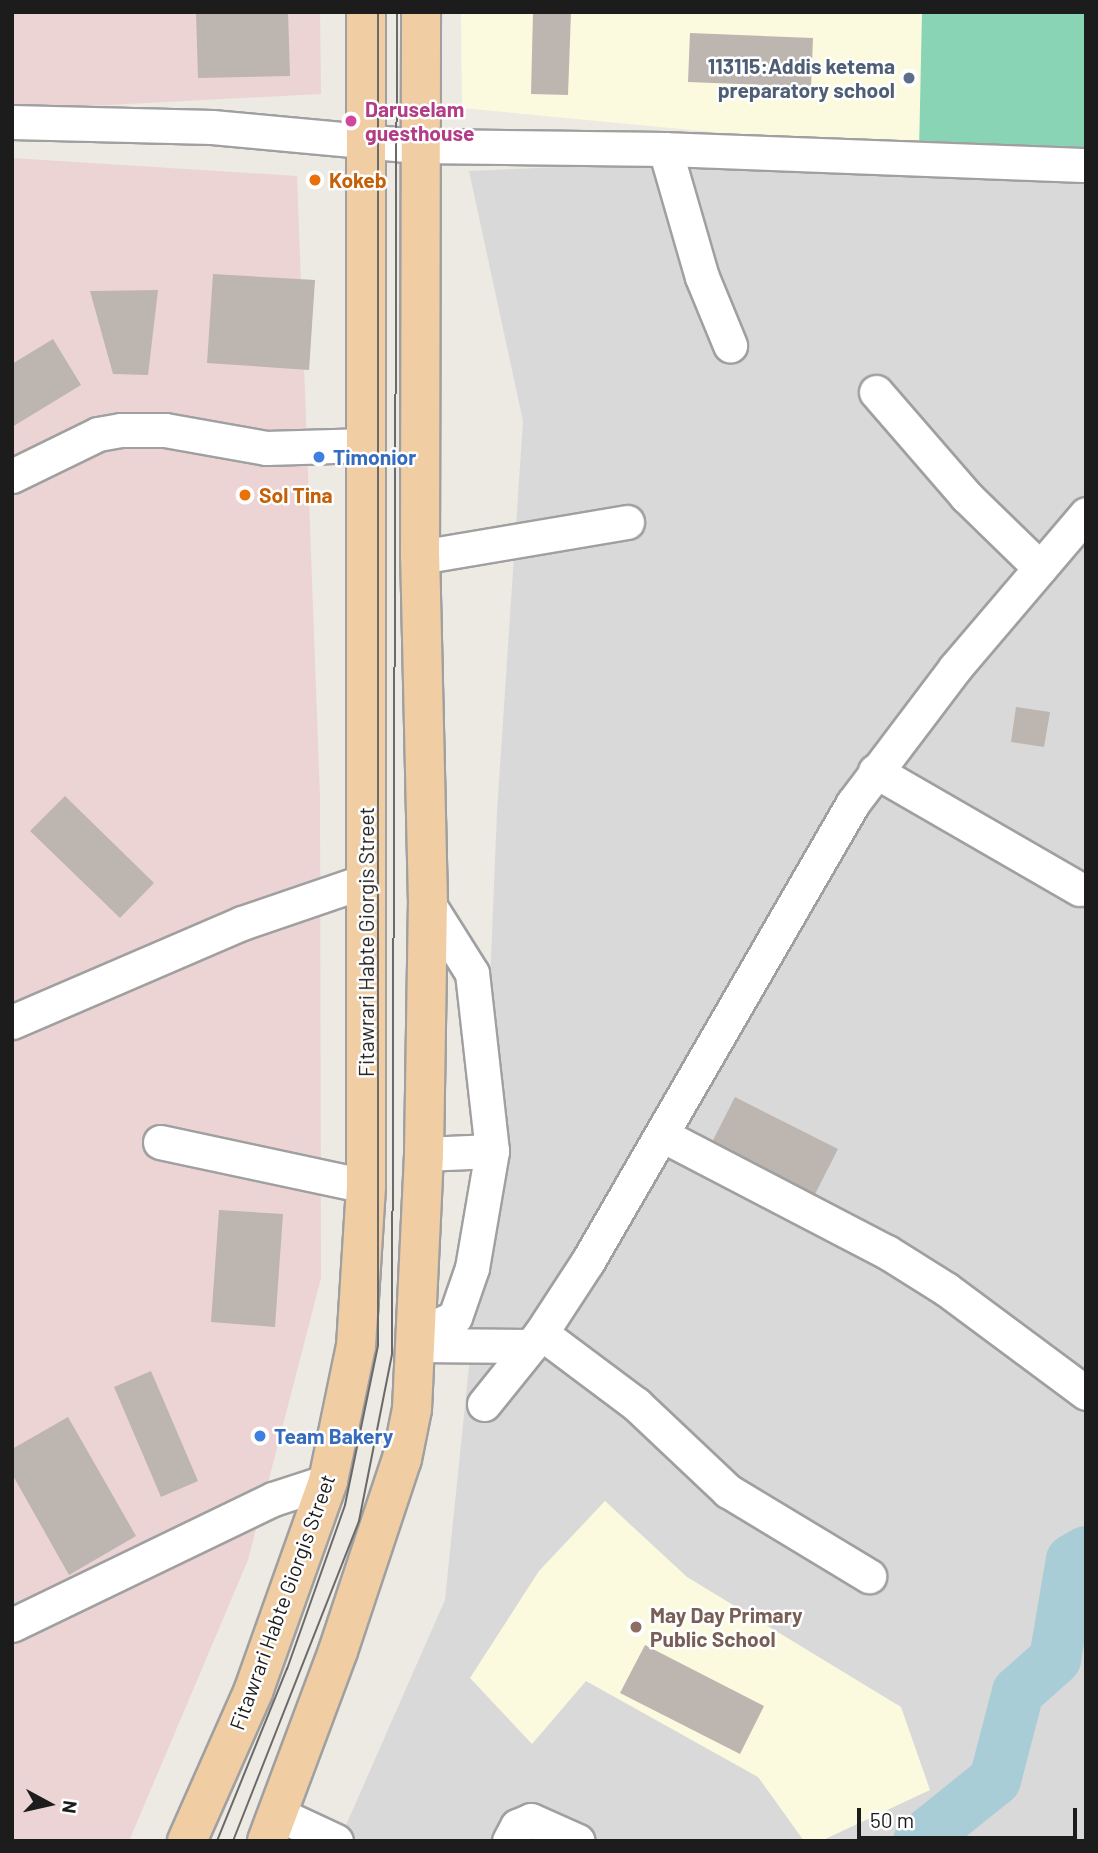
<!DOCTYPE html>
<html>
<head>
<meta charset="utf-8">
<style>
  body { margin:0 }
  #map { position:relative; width:1098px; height:1853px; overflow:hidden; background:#ede9e3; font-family:Barlow,sans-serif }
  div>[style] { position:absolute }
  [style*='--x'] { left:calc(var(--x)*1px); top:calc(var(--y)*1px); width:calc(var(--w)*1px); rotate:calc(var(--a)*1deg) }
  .residential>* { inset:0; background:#dad9d9 }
  .commercial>* { inset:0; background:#ecd4d4 }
  .education>* { inset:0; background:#fbfade }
  .pitch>* { inset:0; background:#89d4b5 }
  .river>* { height:52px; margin:-26px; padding:0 26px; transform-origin:26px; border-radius:26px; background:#a8cdd6 }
  .building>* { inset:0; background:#bcb5b0 }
  .roads { filter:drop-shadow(2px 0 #a0a0a0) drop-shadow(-2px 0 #a0a0a0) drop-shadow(0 2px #a0a0a0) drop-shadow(0 -2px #a0a0a0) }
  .minor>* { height:33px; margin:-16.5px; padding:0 16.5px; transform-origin:16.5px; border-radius:16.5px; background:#fff }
  .major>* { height:38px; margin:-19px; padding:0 19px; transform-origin:19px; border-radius:19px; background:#f1cda4 }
  .tram>* { height:2px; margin:-1px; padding:0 1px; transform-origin:1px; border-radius:1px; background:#6a6a6a }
  .dots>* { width:19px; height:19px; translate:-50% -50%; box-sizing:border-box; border:4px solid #fff; border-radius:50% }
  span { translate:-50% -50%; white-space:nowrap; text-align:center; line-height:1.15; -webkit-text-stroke:5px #fff; paint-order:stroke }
  .service-label { font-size:21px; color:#4e5e75; font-weight:700 }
  .right { translate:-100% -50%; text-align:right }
  .hotel-label { font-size:21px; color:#b23c85; font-weight:700 }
  .left { translate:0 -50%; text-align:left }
  .food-label { font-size:21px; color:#c56008; font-weight:700 }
  .shop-label { font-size:21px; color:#366cbe; font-weight:700 }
  .street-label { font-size:21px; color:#1c1c1c }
  .education-label { font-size:21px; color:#785e54; font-weight:700 }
  .frame { position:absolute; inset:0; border:14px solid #1c1c1c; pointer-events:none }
  .north { position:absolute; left:14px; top:1769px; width:70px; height:70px; -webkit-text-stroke:5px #fff; paint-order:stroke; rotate:98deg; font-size:19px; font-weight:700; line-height:28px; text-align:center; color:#1c1c1c }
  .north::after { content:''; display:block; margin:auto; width:24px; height:32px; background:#1c1c1c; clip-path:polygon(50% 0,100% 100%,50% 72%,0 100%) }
  .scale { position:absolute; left:857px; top:1808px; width:220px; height:32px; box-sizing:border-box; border:4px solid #1c1c1c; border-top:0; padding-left:9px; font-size:21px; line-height:24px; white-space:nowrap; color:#1c1c1c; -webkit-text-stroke:5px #fff; paint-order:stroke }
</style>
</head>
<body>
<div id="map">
  <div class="residential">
    <div style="clip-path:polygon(919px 152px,1086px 161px,1086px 1841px,339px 1841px,445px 1600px,478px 1279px,497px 812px,523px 421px,469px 171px)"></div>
  </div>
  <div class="commercial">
    <div style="clip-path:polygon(12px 12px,320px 12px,321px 94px,12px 110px)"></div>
    <div style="clip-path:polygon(12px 158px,297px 176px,320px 797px,321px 1278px,248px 1560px,129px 1841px,12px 1841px)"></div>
  </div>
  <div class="education">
    <div style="clip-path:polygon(461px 12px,1086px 12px,919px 152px,462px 108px)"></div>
    <div style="clip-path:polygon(605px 1501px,687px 1577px,901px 1707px,930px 1790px,821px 1841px,804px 1841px,758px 1777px,586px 1681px,532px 1744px,470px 1678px,539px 1571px)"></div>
  </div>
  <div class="pitch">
    <div style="clip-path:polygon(922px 12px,1086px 12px,1086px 161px,919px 152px)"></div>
  </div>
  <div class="river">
    <div style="--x:919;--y:1841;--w:97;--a:-38.8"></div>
    <div style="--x:995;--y:1780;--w:91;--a:-75.4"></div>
    <div style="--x:1018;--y:1692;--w:50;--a:-41.7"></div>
    <div style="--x:1055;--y:1659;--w:100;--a:-80.3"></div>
    <div style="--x:1072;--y:1560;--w:16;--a:-30"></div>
  </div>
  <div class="building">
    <div style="clip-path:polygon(196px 12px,288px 12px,290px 76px,198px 78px)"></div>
    <div style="clip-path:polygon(533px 12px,571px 12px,568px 95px,531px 94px)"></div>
    <div style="clip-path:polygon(690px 33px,813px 38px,811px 87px,688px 82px)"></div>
    <div style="clip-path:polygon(213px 274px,315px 280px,309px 370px,207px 363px)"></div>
    <div style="clip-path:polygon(158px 290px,148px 375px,113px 374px,90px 291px)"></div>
    <div style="clip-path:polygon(53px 339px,81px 385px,12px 427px,12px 364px)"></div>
    <div style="clip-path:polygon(1016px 707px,1050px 712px,1044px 747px,1011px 742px)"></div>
    <div style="clip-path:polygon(65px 796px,154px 883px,120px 918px,30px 831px)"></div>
    <div style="clip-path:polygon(735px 1097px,838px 1149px,814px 1196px,711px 1144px)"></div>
    <div style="clip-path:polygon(219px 1210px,283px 1214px,275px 1327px,211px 1322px)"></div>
    <div style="clip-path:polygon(151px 1371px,198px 1481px,161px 1497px,114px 1387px)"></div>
    <div style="clip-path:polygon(68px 1417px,136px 1536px,69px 1575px,12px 1474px,12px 1449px)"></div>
    <div style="clip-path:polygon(645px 1645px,764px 1706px,740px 1754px,620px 1693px)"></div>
  </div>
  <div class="roads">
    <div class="minor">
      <div style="--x:12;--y:122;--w:200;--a:1.4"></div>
      <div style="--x:212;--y:127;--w:206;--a:5.3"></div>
      <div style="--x:417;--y:146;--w:248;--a:0.7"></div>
      <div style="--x:665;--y:149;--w:421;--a:2.2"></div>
      <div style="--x:665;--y:149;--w:133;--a:73.9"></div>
      <div style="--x:702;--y:277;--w:74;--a:67.6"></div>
      <div style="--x:876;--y:392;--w:138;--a:49.1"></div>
      <div style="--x:966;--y:496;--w:103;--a:44.2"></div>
      <div style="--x:12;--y:476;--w:96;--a:-26"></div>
      <div style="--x:98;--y:434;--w:23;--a:-10"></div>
      <div style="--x:121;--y:430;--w:44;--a:0"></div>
      <div style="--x:165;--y:430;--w:103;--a:10.1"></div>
      <div style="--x:266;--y:448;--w:102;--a:-1.7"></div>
      <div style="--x:420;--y:557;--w:210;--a:-9.6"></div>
      <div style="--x:875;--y:771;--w:236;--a:30"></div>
      <div style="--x:12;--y:1022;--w:250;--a:-23.3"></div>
      <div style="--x:242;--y:923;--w:130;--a:-18.9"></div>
      <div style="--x:664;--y:1136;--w:251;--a:27.5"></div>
      <div style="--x:887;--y:1252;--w:70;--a:32.1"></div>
      <div style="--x:946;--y:1289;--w:174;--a:36.6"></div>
      <div style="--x:160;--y:1142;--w:211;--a:12.1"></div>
      <div style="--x:424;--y:1154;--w:68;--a:-2.5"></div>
      <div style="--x:492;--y:1151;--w:179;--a:-96.4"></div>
      <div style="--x:472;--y:973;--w:83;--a:-122.2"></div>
      <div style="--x:541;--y:1333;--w:119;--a:36.8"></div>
      <div style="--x:636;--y:1404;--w:127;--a:43.4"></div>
      <div style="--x:728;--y:1491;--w:165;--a:31.1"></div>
      <div style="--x:417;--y:1335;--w:42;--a:-25.3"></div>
      <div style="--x:455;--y:1317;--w:52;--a:-70.9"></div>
      <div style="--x:472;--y:1268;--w:119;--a:-80.3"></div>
      <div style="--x:417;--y:1345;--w:113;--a:0.5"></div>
      <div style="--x:484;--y:1404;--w:91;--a:-51.2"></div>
      <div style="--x:541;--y:1333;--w:86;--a:-56.9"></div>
      <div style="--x:588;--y:1261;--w:529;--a:-59.95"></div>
      <div style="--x:853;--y:803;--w:169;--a:-52.9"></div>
      <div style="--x:955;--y:668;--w:202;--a:-49.6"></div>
      <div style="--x:12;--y:1625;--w:290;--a:-25.8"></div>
      <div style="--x:273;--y:1499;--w:58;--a:-18.1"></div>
      <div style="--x:278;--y:1814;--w:64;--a:25"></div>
      <div style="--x:509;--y:1841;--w:17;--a:-62"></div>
      <div style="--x:517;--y:1826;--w:15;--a:-23"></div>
      <div style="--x:531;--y:1820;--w:51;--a:24.1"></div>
    </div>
    <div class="major">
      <div style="--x:187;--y:1841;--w:163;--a:-66.1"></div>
      <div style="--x:253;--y:1692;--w:224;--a:-70.4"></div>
      <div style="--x:328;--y:1481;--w:138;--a:-78.3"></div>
      <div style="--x:356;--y:1346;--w:160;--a:-86.4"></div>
      <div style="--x:366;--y:1186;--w:1174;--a:-90"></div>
      <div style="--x:267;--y:1841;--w:203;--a:-69.5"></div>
      <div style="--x:338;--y:1651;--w:202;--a:-71.6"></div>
      <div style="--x:402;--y:1459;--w:51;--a:-78.7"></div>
      <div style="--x:412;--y:1409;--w:255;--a:-87.3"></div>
      <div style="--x:424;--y:1154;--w:251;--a:-89.1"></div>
      <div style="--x:428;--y:903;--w:346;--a:-91.3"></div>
      <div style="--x:420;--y:557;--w:545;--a:-89.89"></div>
    </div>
  </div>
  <div class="tram">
    <div style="--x:217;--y:1841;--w:186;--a:-67.9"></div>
    <div style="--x:287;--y:1669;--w:174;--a:-70.5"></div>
    <div style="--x:345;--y:1505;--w:163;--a:-78.3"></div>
    <div style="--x:378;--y:1345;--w:1333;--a:-90"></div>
    <div style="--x:233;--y:1841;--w:344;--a:-68.5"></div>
    <div style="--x:359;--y:1521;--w:170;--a:-78.8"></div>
    <div style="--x:392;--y:1354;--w:1342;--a:-89.79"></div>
  </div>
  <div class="dots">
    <div style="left:909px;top:78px;background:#5c6f8a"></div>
    <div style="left:351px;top:121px;background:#d1479c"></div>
    <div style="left:315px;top:180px;background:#e8710a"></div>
    <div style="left:319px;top:457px;background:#3f7fe0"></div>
    <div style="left:245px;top:495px;background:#e8710a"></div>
    <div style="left:260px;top:1436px;background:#3f7fe0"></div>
    <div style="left:636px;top:1627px;background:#8d6e63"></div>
  </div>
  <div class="service-label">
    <span class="right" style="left:895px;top:78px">113115:Addis ketema<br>preparatory school</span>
  </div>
  <div class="hotel-label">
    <span class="left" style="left:365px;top:121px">Daruselam<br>guesthouse</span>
  </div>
  <div class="food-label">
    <span class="left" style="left:329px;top:180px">Kokeb</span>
    <span class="left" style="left:259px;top:495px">Sol Tina</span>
  </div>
  <div class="shop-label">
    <span class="left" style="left:333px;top:457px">Timonior</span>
    <span class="left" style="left:274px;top:1436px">Team Bakery</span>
  </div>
  <div class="street-label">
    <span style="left:366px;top:942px;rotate:-90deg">Fitawrari Habte Giorgis Street</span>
    <span style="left:282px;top:1602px;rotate:-70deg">Fitawrari Habte Giorgis Street</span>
  </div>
  <div class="education-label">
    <span class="left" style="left:650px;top:1627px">May Day Primary<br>Public School</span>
  </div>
  <div class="frame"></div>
  <div class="north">N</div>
  <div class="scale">50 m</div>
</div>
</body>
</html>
